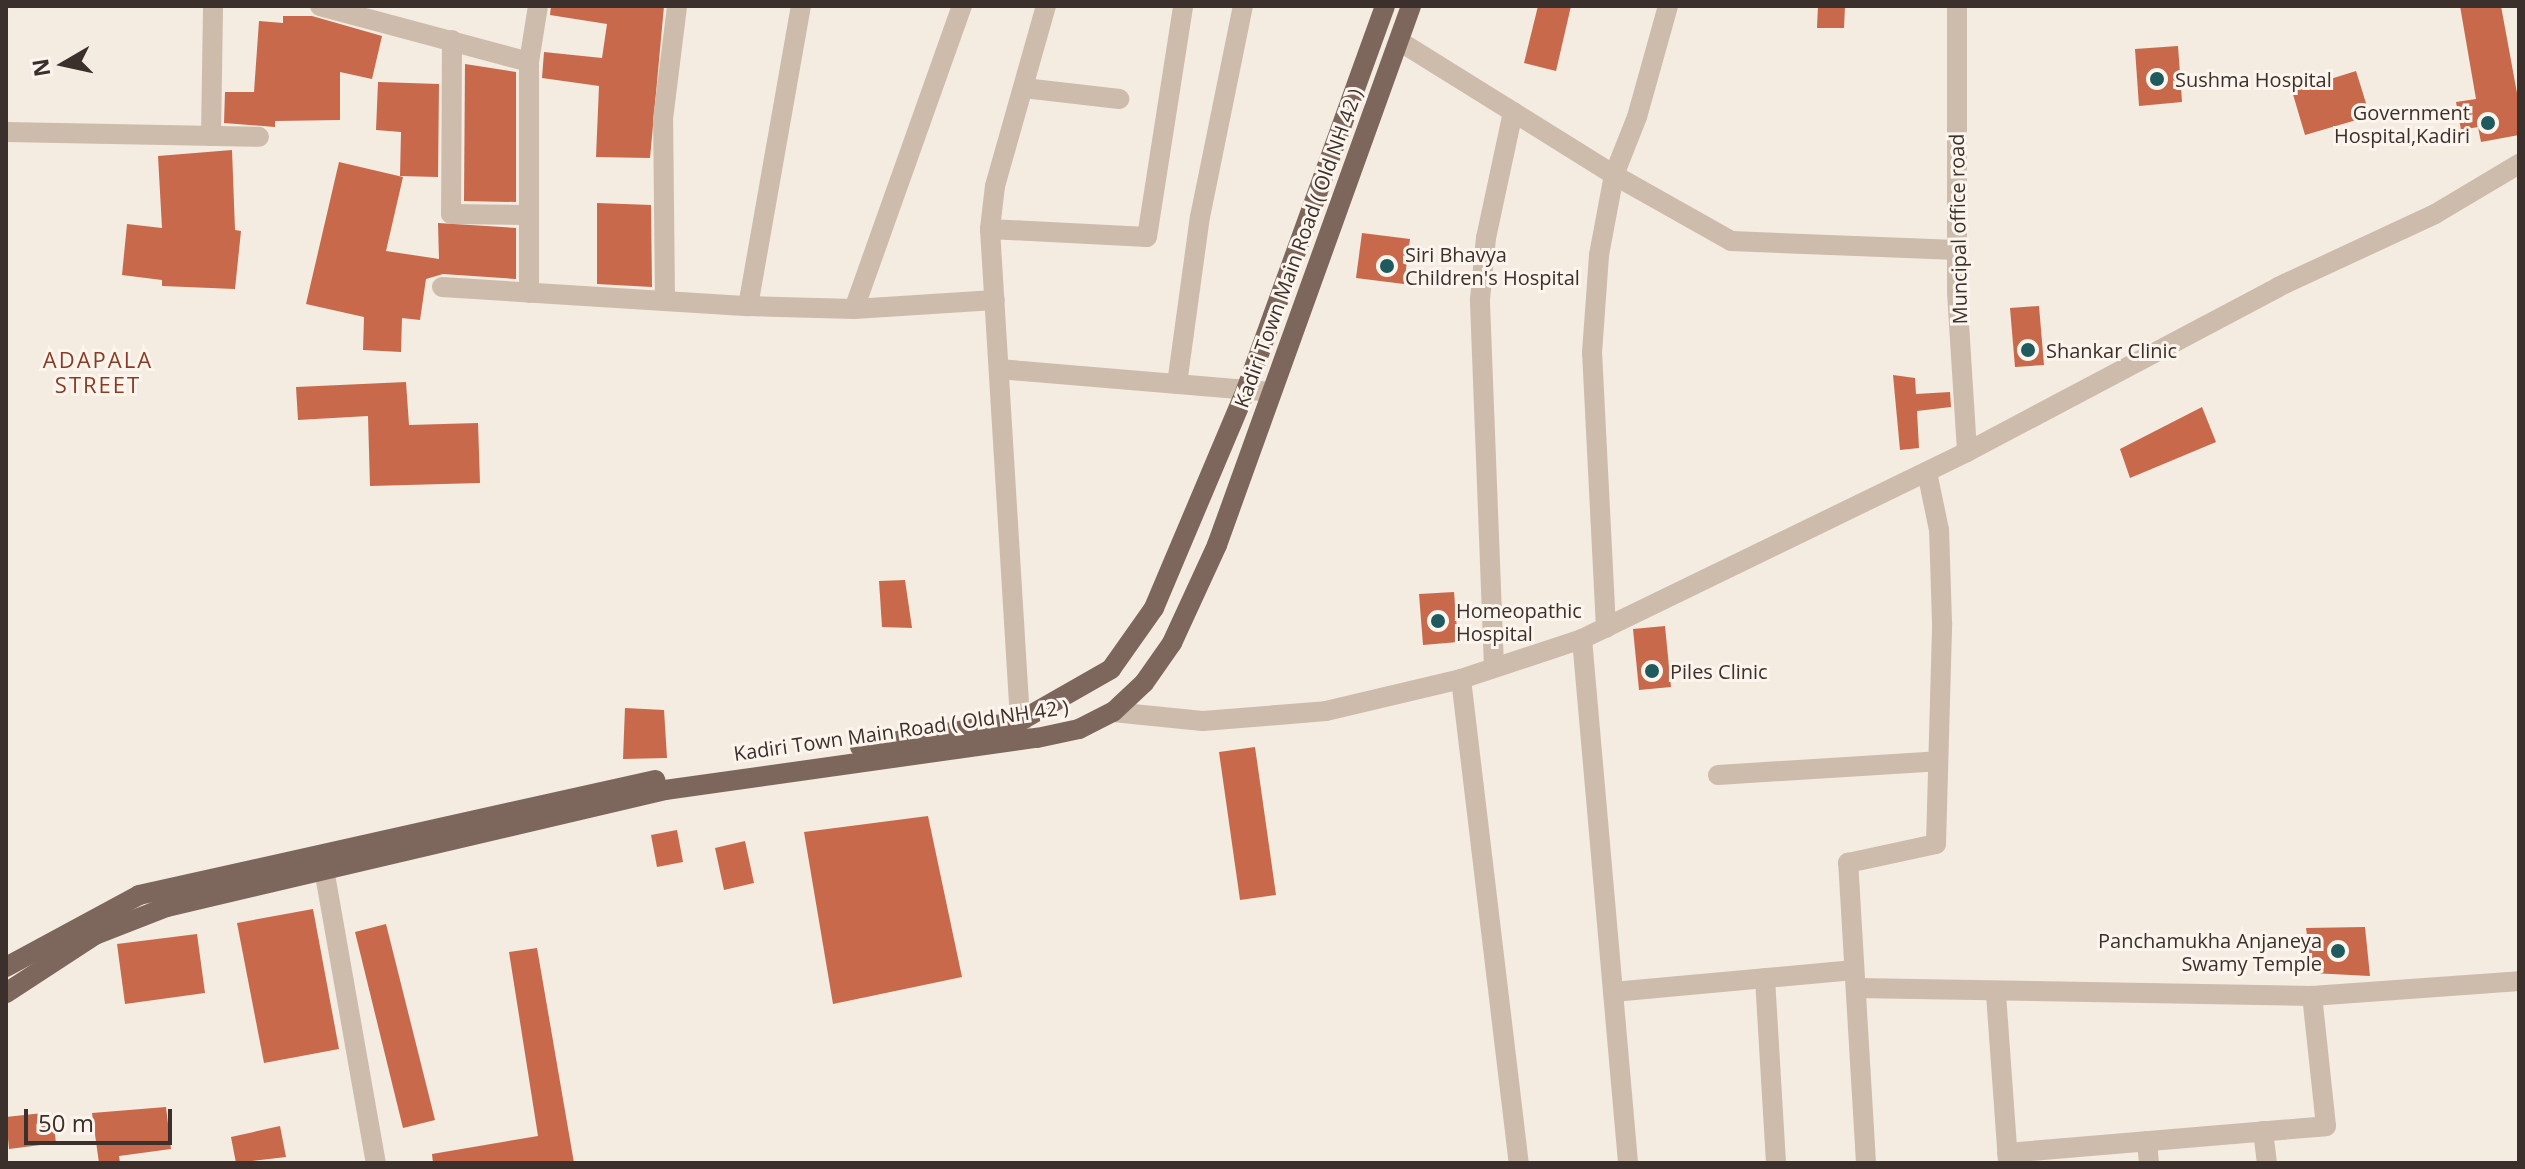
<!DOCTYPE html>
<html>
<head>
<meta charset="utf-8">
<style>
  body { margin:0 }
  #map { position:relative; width:2525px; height:1169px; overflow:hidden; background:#f4ebe1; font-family:"Open Sans",sans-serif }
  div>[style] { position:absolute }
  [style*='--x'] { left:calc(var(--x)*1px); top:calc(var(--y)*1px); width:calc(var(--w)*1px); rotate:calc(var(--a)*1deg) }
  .building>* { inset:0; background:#c8694b }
  .minor>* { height:20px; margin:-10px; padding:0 10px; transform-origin:10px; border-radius:10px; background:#cdbbac }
  .major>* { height:20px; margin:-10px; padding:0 10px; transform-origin:10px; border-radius:10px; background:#7d675c }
  .dots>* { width:22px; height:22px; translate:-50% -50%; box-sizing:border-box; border:4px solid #fbf5ee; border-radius:50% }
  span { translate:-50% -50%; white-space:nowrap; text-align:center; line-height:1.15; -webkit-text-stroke:6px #fbf5ee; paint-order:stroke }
  .poi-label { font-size:20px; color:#3b302b }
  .left { translate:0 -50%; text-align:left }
  .right { translate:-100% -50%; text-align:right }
  .street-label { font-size:20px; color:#3b302b }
  .neighbourhood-label { font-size:22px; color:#8c3b22; letter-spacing:2px }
  .frame { position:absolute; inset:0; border:8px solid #3b302b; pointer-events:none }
  .north { position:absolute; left:24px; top:24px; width:80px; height:80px; -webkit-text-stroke:6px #fbf5ee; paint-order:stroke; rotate:261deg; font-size:22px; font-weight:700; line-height:32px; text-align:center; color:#3b302b }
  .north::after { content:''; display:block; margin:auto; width:28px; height:36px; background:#3b302b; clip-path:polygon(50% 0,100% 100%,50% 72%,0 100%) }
  .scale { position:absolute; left:24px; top:1109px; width:148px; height:36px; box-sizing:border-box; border:4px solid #3b302b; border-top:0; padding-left:10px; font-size:24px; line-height:28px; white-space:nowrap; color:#3b302b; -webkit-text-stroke:6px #fbf5ee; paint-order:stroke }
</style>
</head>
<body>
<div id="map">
  <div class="building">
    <div style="clip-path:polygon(551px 6px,664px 6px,650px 158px,596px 157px,599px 86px,542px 78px,544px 52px,602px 58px,607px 24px,550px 15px)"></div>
    <div style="clip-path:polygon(1538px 6px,1571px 6px,1556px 71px,1524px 63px)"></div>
    <div style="clip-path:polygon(1818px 6px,1845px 6px,1844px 28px,1817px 28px)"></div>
    <div style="clip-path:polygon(2460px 6px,2501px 6px,2519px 104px,2519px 135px,2481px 142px,2478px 127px,2461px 130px,2456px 102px,2476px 99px)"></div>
    <div style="clip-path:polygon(283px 16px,312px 16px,382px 36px,372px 79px,340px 72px,340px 120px,275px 121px,275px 127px,224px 123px,225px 92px,254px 92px,259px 21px,283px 23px)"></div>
    <div style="clip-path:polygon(2178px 46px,2182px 102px,2139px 106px,2135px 49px)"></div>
    <div style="clip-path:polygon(465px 64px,516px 72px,516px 202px,464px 201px)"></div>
    <div style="clip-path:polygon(2356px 71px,2370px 116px,2305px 135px,2292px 91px)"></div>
    <div style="clip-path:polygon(378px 82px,439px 84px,438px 177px,400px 176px,401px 132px,376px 130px)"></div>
    <div style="clip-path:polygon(232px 150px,235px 230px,241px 231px,235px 289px,162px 286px,162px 280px,122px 275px,127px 224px,162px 228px,158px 156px)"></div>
    <div style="clip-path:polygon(339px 162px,403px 177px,386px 251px,439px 259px,438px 223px,516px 228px,516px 279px,443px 274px,426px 279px,420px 320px,402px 318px,401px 352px,363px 350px,364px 317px,306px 304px)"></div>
    <div style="clip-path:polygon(597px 203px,651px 205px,652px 287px,597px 284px)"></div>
    <div style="clip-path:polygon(1362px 233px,1410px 239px,1404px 284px,1356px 278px)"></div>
    <div style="clip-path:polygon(2039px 306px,2044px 365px,2015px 367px,2010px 308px)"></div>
    <div style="clip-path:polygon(1893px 375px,1915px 378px,1916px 394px,1950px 392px,1951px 407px,1917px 411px,1919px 448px,1900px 450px)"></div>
    <div style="clip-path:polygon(406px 382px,409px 425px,478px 423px,480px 483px,370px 486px,368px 416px,298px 420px,296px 387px)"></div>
    <div style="clip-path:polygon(2202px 407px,2216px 442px,2130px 478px,2120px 449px)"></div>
    <div style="clip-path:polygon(905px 580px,912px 628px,882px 627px,879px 581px)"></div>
    <div style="clip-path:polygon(1454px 592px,1458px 642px,1423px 645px,1419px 594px)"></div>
    <div style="clip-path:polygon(1665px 626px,1671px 687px,1639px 690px,1633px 629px)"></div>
    <div style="clip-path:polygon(625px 708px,664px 710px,667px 758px,623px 759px)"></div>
    <div style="clip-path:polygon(1255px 747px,1276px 895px,1240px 900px,1219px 752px)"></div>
    <div style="clip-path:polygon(928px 816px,962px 977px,833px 1004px,804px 832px)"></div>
    <div style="clip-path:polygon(677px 830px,683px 862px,657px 867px,651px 835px)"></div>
    <div style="clip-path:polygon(745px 841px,754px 883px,724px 890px,715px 848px)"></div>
    <div style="clip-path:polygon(313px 909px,339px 1049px,264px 1063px,237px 923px)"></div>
    <div style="clip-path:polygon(386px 924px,435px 1120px,403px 1128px,355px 932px)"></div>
    <div style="clip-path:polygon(2365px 927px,2370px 976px,2312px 973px,2306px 928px)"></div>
    <div style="clip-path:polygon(197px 934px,205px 993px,125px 1004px,117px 944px)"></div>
    <div style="clip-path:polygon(537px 948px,574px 1163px,433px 1163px,432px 1154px,538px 1136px,509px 952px)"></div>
    <div style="clip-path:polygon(166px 1107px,171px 1149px,119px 1156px,120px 1163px,99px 1163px,92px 1113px)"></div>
    <div style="clip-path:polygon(52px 1112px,56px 1143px,9px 1149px,6px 1117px)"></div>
    <div style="clip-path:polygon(280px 1126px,286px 1157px,236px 1163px,231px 1137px)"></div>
  </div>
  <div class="minor">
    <div style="--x:320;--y:6;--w:216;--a:15"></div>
    <div style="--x:1957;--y:6;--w:286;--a:90"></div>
    <div style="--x:1957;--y:292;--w:160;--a:86.4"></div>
    <div style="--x:452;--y:40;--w:174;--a:90.3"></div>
    <div style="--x:451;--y:214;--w:78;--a:0.7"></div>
    <div style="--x:1399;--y:41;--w:253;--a:31.9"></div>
    <div style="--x:1614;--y:175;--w:134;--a:29.4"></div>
    <div style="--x:1731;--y:241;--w:226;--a:2.3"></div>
    <div style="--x:1024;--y:88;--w:96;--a:6.6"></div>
    <div style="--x:6;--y:132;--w:253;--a:1.1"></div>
    <div style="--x:211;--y:136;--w:130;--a:-89.1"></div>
    <div style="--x:990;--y:229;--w:157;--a:2.9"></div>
    <div style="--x:1147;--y:237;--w:234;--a:-81.1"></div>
    <div style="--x:442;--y:287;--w:307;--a:3.6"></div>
    <div style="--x:748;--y:306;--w:106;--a:1.6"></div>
    <div style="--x:854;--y:309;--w:141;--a:-3.7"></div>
    <div style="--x:529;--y:293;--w:231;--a:-90"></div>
    <div style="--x:529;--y:62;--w:57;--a:-80.9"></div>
    <div style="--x:665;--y:301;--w:182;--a:-90.6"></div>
    <div style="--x:663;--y:119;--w:114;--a:-82.9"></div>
    <div style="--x:748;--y:306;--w:305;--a:-80"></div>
    <div style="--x:854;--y:309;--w:322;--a:-70.4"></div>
    <div style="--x:999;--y:369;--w:273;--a:4.8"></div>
    <div style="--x:1177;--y:384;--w:169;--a:-82.2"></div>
    <div style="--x:1200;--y:217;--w:215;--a:-78.5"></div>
    <div style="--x:1606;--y:628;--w:275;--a:-92.9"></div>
    <div style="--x:1592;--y:353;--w:98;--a:-85.9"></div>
    <div style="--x:1599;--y:255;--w:81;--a:-79.4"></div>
    <div style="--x:1614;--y:175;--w:62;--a:-68.4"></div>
    <div style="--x:1637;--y:117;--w:115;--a:-74.4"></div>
    <div style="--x:1582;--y:639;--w:526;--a:84.98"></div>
    <div style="--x:1494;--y:667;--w:368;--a:-92.2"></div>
    <div style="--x:1480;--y:299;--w:61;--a:-84.4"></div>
    <div style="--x:1486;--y:238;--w:129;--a:-77.9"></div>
    <div style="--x:1461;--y:679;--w:487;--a:83.2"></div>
    <div style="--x:1113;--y:712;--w:90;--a:5.7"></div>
    <div style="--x:1203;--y:721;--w:123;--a:-4.6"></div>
    <div style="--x:1326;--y:711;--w:139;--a:-13.3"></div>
    <div style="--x:1461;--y:679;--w:127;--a:-18.3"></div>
    <div style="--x:1582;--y:639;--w:428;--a:-25.9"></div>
    <div style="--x:1967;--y:452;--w:352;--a:-27.9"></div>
    <div style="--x:2278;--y:287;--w:173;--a:-24.9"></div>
    <div style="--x:2435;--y:214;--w:98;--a:-30.8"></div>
    <div style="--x:1021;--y:736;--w:508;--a:-93.5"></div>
    <div style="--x:990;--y:229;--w:43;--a:-83.4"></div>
    <div style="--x:995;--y:186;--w:187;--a:-74.2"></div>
    <div style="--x:1718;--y:775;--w:220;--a:-3.6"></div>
    <div style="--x:324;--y:869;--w:299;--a:80"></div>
    <div style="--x:1765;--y:978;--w:185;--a:86.6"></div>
    <div style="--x:1856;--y:988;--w:456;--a:1"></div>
    <div style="--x:2312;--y:996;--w:208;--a:-4.1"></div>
    <div style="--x:1613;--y:992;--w:242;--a:-5.2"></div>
    <div style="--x:1996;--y:994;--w:169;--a:85.9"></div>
    <div style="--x:2263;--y:1131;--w:32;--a:83"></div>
    <div style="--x:2147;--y:1141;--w:22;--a:85"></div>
    <div style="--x:2007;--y:1153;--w:320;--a:-4.8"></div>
    <div style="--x:2326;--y:1126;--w:131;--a:-96.1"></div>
    <div style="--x:1866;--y:1163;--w:301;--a:-93.4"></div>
    <div style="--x:1848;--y:863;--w:90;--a:-12.2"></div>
    <div style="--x:1936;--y:844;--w:221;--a:-88.4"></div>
    <div style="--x:1942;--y:623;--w:93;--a:-91.8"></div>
    <div style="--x:1939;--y:530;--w:59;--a:-101.7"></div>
  </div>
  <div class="major">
    <div style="--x:860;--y:747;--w:162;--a:-9.2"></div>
    <div style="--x:1020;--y:721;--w:105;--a:-29.7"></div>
    <div style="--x:1111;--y:669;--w:75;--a:-54.8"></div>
    <div style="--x:1154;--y:608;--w:237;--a:-67.1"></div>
    <div style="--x:1246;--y:390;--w:408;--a:-70.1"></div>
    <div style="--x:6;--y:967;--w:151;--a:-28.4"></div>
    <div style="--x:139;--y:895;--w:529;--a:-12.56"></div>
    <div style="--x:6;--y:993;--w:106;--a:-33.1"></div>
    <div style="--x:95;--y:935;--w:77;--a:-21.3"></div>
    <div style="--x:167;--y:907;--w:512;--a:-13.22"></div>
    <div style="--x:665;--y:790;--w:376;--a:-8"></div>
    <div style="--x:1037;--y:738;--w:43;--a:-12.1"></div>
    <div style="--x:1079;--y:729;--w:38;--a:-27"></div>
    <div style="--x:1113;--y:712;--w:42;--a:-43.1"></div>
    <div style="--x:1144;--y:683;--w:49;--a:-55"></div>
    <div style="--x:1172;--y:643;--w:108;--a:-65.3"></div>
    <div style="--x:1217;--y:545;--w:573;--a:-70.2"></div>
  </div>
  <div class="dots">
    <div style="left:2157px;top:79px;background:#1f5a5e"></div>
    <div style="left:2488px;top:123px;background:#1f5a5e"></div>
    <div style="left:1387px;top:266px;background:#1f5a5e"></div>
    <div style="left:2028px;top:350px;background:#1f5a5e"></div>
    <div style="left:1438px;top:621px;background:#1f5a5e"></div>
    <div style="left:1652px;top:671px;background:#1f5a5e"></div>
    <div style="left:2338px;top:951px;background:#1f5a5e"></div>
  </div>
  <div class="poi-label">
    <span class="left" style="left:2175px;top:79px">Sushma Hospital</span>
    <span class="right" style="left:2470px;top:124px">Government<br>Hospital,Kadiri</span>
    <span class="left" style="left:1405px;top:266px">Siri Bhavya<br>Children's Hospital</span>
    <span class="left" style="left:2046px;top:350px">Shankar Clinic</span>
    <span class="left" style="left:1456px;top:622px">Homeopathic<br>Hospital</span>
    <span class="left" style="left:1670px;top:671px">Piles Clinic</span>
    <span class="right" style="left:2322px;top:952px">Panchamukha Anjaneya<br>Swamy Temple</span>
  </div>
  <div class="street-label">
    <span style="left:1958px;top:229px;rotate:-91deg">Muncipal office road</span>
    <span style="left:1298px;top:248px;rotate:-70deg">Kadiri Town Main Road ( Old NH 42 )</span>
    <span style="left:901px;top:730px;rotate:-8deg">Kadiri Town Main Road ( Old NH 42 )</span>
  </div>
  <div class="neighbourhood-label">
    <span style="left:98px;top:372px">ADAPALA<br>STREET</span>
  </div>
  <div class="frame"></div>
  <div class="north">N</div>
  <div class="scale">50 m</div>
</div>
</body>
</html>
